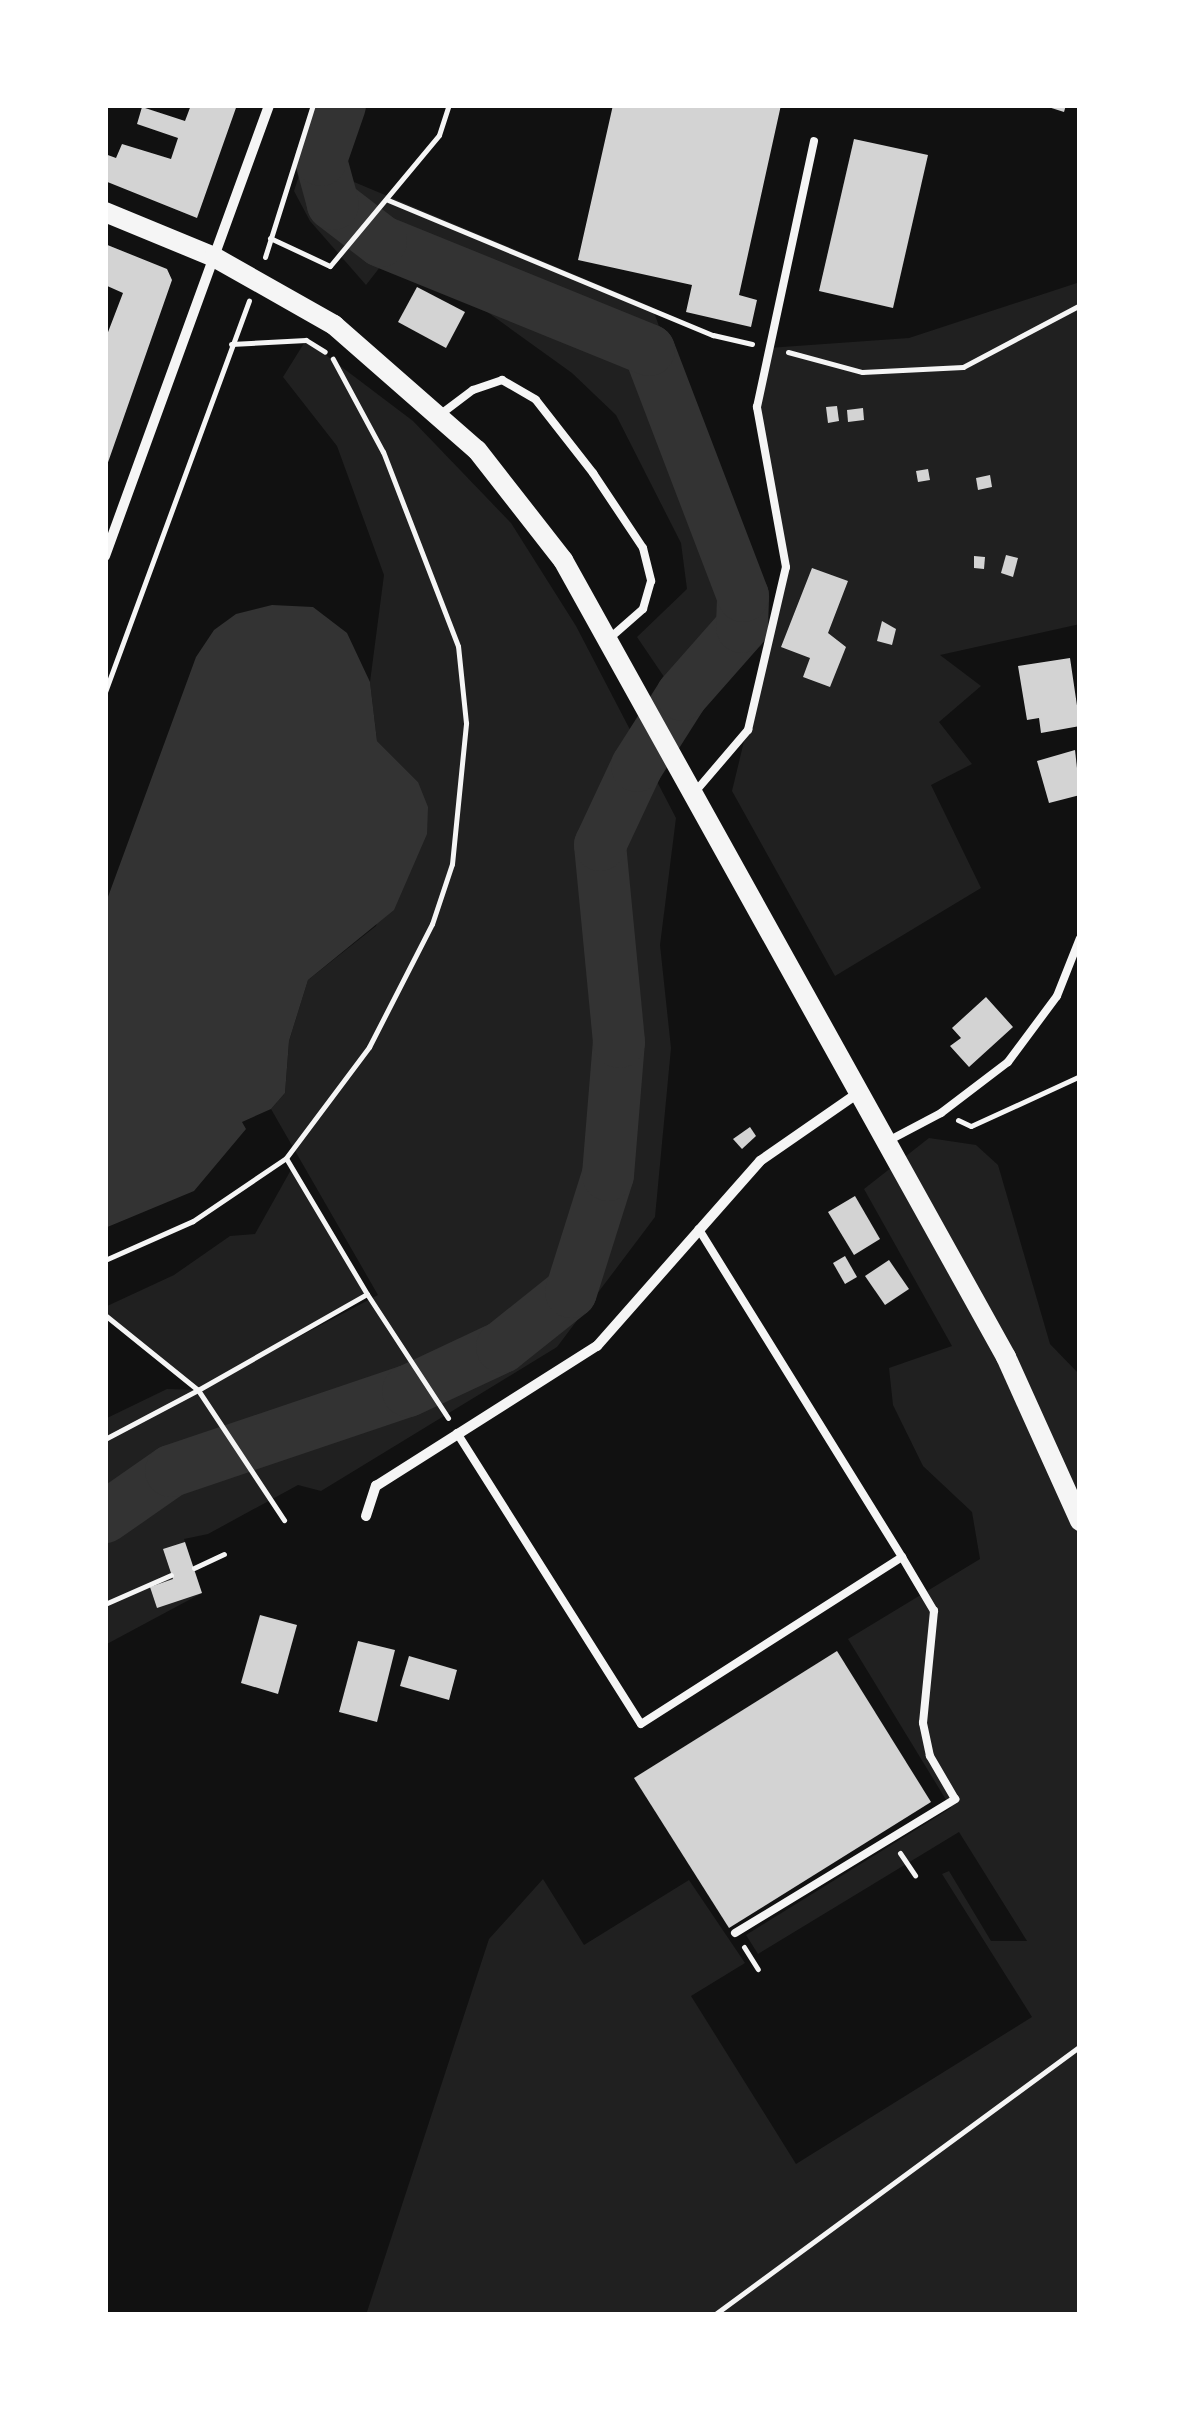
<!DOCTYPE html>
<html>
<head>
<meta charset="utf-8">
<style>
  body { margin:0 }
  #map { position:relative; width:1185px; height:2420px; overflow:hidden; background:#111; font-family:"PT Serif",serif }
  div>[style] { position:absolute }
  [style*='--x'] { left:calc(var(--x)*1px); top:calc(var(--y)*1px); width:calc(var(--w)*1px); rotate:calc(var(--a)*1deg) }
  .green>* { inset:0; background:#202020 }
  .water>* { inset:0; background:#333 }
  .river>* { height:52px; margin:-26px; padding:0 26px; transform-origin:26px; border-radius:26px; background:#333 }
  .building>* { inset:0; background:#d3d3d3 }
  .path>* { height:5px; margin:-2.5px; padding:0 2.5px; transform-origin:2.5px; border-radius:2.5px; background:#f5f5f5 }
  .service>* { height:8px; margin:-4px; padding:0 4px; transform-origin:4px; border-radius:4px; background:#f5f5f5 }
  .minor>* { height:10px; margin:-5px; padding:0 5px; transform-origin:5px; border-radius:5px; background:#f5f5f5 }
  .secondary>* { height:20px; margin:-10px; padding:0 10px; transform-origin:10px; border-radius:10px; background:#f5f5f5 }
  span { translate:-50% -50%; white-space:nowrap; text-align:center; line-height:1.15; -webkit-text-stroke:10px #fff; paint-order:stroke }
  .frame { position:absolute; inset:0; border:108px solid #fff; pointer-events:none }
</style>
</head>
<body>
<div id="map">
  <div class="green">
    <div style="clip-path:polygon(322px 105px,337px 105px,316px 166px,652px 307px,758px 596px,747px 639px,694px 721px,637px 637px,687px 589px,681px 543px,616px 415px,572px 373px,472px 301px,384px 262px,366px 285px,310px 221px,294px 191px)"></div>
    <div style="clip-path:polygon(1080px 282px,1080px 624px,940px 655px,981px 686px,939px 722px,972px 764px,931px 785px,981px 888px,835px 976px,732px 791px,786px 567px,757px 407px,768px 348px,909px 338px)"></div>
    <div style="clip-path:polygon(306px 340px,413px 421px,511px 523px,576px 626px,676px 818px,660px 945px,671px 1048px,655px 1217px,557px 1347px,321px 1491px,298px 1485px,208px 1534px,184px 1539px,202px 1593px,105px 1645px,105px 1419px,167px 1389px,196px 1390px,105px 1315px,105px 1307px,174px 1275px,230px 1236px,255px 1234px,292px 1168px,367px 1294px,240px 1368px,378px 1295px,271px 1109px,285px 1093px,289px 1041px,308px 980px,376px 926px,418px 782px,377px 741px,370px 682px,384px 575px,337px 446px,283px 377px)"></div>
    <div style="clip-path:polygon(929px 1138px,976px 1145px,998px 1165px,1050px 1344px,1080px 1375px,1080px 2315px,366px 2315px,489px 1939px,543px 1879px,584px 1945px,689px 1880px,745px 1963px,691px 1996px,796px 2164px,1032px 2017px,942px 1874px,949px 1871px,991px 1941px,1027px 1941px,959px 1832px,758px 1954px,746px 1935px,951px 1808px,848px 1639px,980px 1559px,972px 1512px,923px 1466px,893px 1405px,889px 1368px,952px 1346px,864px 1189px)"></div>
  </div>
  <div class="water">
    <div style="clip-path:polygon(272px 605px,313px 607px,347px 633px,370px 682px,377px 741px,418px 782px,428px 807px,427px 834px,394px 910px,308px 980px,289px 1041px,285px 1093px,271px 1109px,242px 1122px,246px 1129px,194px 1191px,105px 1228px,105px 905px,196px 657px,214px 630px,236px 614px)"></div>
  </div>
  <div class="river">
    <div style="--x:105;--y:1517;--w:80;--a:-34.9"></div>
    <div style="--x:171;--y:1471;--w:250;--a:-18.7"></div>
    <div style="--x:408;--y:1391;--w:104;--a:-25.1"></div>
    <div style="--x:502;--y:1347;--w:88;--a:-38.6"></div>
    <div style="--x:571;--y:1292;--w:123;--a:-72.5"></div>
    <div style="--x:608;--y:1175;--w:133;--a:-85.3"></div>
    <div style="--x:619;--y:1042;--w:198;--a:-95.5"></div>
    <div style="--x:600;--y:845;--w:87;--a:-64.9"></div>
    <div style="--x:637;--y:766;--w:84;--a:-57.6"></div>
    <div style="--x:682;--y:695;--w:91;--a:-48.6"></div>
    <div style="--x:742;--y:627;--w:31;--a:-88"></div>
    <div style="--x:743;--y:596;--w:263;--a:-110.9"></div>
    <div style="--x:649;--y:350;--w:289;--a:-157.9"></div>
    <div style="--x:381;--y:241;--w:61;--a:-142.4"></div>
    <div style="--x:333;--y:204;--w:46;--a:-105.3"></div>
    <div style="--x:321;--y:160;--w:58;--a:-70.9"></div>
  </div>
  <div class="building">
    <div style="clip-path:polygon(191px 105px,237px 105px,197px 218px,105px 181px,105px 154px,116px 158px,122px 144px,171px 159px,178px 138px,137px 124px,142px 107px,185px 121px)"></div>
    <div style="clip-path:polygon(613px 105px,781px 105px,739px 295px,757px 300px,751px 327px,686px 312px,692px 285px,578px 260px)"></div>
    <div style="clip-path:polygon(1042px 105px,1066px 105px,1064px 112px)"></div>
    <div style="clip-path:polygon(854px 139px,928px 155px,893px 308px,819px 291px)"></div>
    <div style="clip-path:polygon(105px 244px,167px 269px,172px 280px,106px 468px,105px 340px,123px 293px,105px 285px)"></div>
    <div style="clip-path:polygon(417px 287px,465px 312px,446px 348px,398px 322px)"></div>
    <div style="clip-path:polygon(837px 406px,839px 421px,828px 423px,826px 407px)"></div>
    <div style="clip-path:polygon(863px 408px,864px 420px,848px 422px,847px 410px)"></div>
    <div style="clip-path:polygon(928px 469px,930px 480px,918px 482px,916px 471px)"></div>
    <div style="clip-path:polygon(990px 475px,992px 487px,978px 490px,976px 478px)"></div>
    <div style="clip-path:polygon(1006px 555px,1018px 558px,1013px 577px,1001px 573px)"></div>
    <div style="clip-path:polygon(974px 556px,985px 557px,984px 569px,974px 568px)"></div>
    <div style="clip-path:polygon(812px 568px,848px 581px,828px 633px,846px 647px,830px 687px,803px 677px,810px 658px,781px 647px)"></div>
    <div style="clip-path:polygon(882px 621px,896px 629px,892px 645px,877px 641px)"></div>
    <div style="clip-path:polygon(1070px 658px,1080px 726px,1041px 733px,1039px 718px,1027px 720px,1018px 666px)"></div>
    <div style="clip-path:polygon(1075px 750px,1080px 795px,1049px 803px,1037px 761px)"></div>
    <div style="clip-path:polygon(986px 997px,1013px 1027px,969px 1067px,950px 1046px,961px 1038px,952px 1028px)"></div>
    <div style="clip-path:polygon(750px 1127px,756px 1136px,742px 1149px,733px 1139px)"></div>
    <div style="clip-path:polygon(855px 1196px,880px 1239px,854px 1255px,828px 1212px)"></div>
    <div style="clip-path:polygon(845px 1256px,857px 1277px,845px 1284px,833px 1263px)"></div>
    <div style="clip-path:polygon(889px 1260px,909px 1289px,885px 1305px,865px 1276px)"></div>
    <div style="clip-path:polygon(185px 1542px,202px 1593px,157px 1608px,150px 1587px,173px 1579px,163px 1549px)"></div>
    <div style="clip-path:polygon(260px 1615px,297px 1625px,278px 1694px,241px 1683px)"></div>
    <div style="clip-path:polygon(358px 1641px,395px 1650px,377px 1722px,339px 1712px)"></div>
    <div style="clip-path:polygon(837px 1651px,931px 1802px,729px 1928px,634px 1778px)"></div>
    <div style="clip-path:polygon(409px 1656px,457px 1670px,449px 1700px,400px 1686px)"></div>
  </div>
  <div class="path">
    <div style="--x:388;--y:200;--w:352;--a:22.6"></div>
    <div style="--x:713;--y:335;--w:40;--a:13"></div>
    <div style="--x:270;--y:238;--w:66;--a:25"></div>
    <div style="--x:330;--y:266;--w:170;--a:-50.2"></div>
    <div style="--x:439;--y:135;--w:32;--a:-72"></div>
    <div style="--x:265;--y:257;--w:159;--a:-72.5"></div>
    <div style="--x:231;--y:344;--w:75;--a:-3.1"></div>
    <div style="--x:306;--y:340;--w:22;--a:32"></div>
    <div style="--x:788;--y:352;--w:77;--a:15.1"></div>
    <div style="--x:862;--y:372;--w:101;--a:-2.8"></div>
    <div style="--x:963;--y:367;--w:132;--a:-27.9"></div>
    <div style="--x:105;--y:692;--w:417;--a:-69.8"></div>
    <div style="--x:958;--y:1120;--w:14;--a:25"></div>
    <div style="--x:971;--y:1126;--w:120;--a:-24.6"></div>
    <div style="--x:105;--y:1260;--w:96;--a:-23.9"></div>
    <div style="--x:193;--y:1221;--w:112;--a:-34.1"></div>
    <div style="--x:286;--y:1158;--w:139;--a:-53.2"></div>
    <div style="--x:369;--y:1047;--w:138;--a:-62.9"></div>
    <div style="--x:432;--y:924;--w:63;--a:-71.6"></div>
    <div style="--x:452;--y:864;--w:142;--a:-84.3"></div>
    <div style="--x:466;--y:723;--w:77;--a:-95.9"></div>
    <div style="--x:458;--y:646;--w:208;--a:-111.1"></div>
    <div style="--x:383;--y:452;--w:106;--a:-118.3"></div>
    <div style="--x:367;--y:1294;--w:148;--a:56.8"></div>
    <div style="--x:105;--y:1315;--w:119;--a:38.9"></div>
    <div style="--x:198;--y:1390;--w:194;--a:-29.6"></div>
    <div style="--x:367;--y:1294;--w:158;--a:-120.8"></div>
    <div style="--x:105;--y:1439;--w:105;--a:-27.8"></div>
    <div style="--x:198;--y:1390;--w:156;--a:56.5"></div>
    <div style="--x:194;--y:1568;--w:33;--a:-25"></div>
    <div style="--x:105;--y:1604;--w:72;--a:-23.7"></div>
    <div style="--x:900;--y:1853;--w:27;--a:56"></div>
    <div style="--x:744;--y:1947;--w:26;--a:58"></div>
    <div style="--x:714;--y:2315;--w:454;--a:-36.3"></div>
  </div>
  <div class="service">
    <div style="--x:441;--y:414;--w:40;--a:-37"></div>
    <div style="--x:473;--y:390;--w:31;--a:-19"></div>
    <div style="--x:502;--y:380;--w:39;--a:30"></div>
    <div style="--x:536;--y:400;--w:93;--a:52"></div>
    <div style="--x:593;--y:473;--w:90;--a:56.3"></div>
    <div style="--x:643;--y:548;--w:34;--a:76"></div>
    <div style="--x:651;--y:581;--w:29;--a:106"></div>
    <div style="--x:643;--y:609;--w:44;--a:138.7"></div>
    <div style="--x:695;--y:792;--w:82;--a:-49.5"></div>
    <div style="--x:748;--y:730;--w:167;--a:-76.9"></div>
    <div style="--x:786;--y:567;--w:163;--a:-100.3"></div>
    <div style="--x:757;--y:407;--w:272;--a:-77.9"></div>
    <div style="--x:888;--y:1141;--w:60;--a:-27.8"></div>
    <div style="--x:941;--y:1113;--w:84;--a:-37.3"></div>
    <div style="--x:1008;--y:1062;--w:82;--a:-53.4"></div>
    <div style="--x:1057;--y:996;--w:62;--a:-68.4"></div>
    <div style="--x:457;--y:1433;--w:344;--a:57.7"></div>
    <div style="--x:641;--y:1724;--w:310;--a:-32.6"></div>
    <div style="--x:902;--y:1557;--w:386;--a:-121.8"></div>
    <div style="--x:735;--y:1933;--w:258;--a:-31.3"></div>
    <div style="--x:955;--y:1799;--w:50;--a:-120.2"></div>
    <div style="--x:930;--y:1756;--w:34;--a:-102"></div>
    <div style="--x:923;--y:1723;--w:113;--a:-84.4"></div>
    <div style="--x:934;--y:1611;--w:63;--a:-120.7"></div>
  </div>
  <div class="minor">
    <div style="--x:105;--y:556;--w:480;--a:-70"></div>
    <div style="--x:366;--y:1516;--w:32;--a:-72"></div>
    <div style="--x:376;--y:1486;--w:262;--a:-32.4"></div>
    <div style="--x:597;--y:1346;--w:247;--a:-48.6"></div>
    <div style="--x:760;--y:1161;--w:123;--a:-34.7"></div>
  </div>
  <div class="secondary">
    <div style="--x:105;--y:212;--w:118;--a:22.4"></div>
    <div style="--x:214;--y:257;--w:138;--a:29.5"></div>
    <div style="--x:334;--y:325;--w:190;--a:41.2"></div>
    <div style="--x:477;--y:450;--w:140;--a:52"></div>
    <div style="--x:563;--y:560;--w:912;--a:60.93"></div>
    <div style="--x:1006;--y:1357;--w:180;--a:65.7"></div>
  </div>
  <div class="frame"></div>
</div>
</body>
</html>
